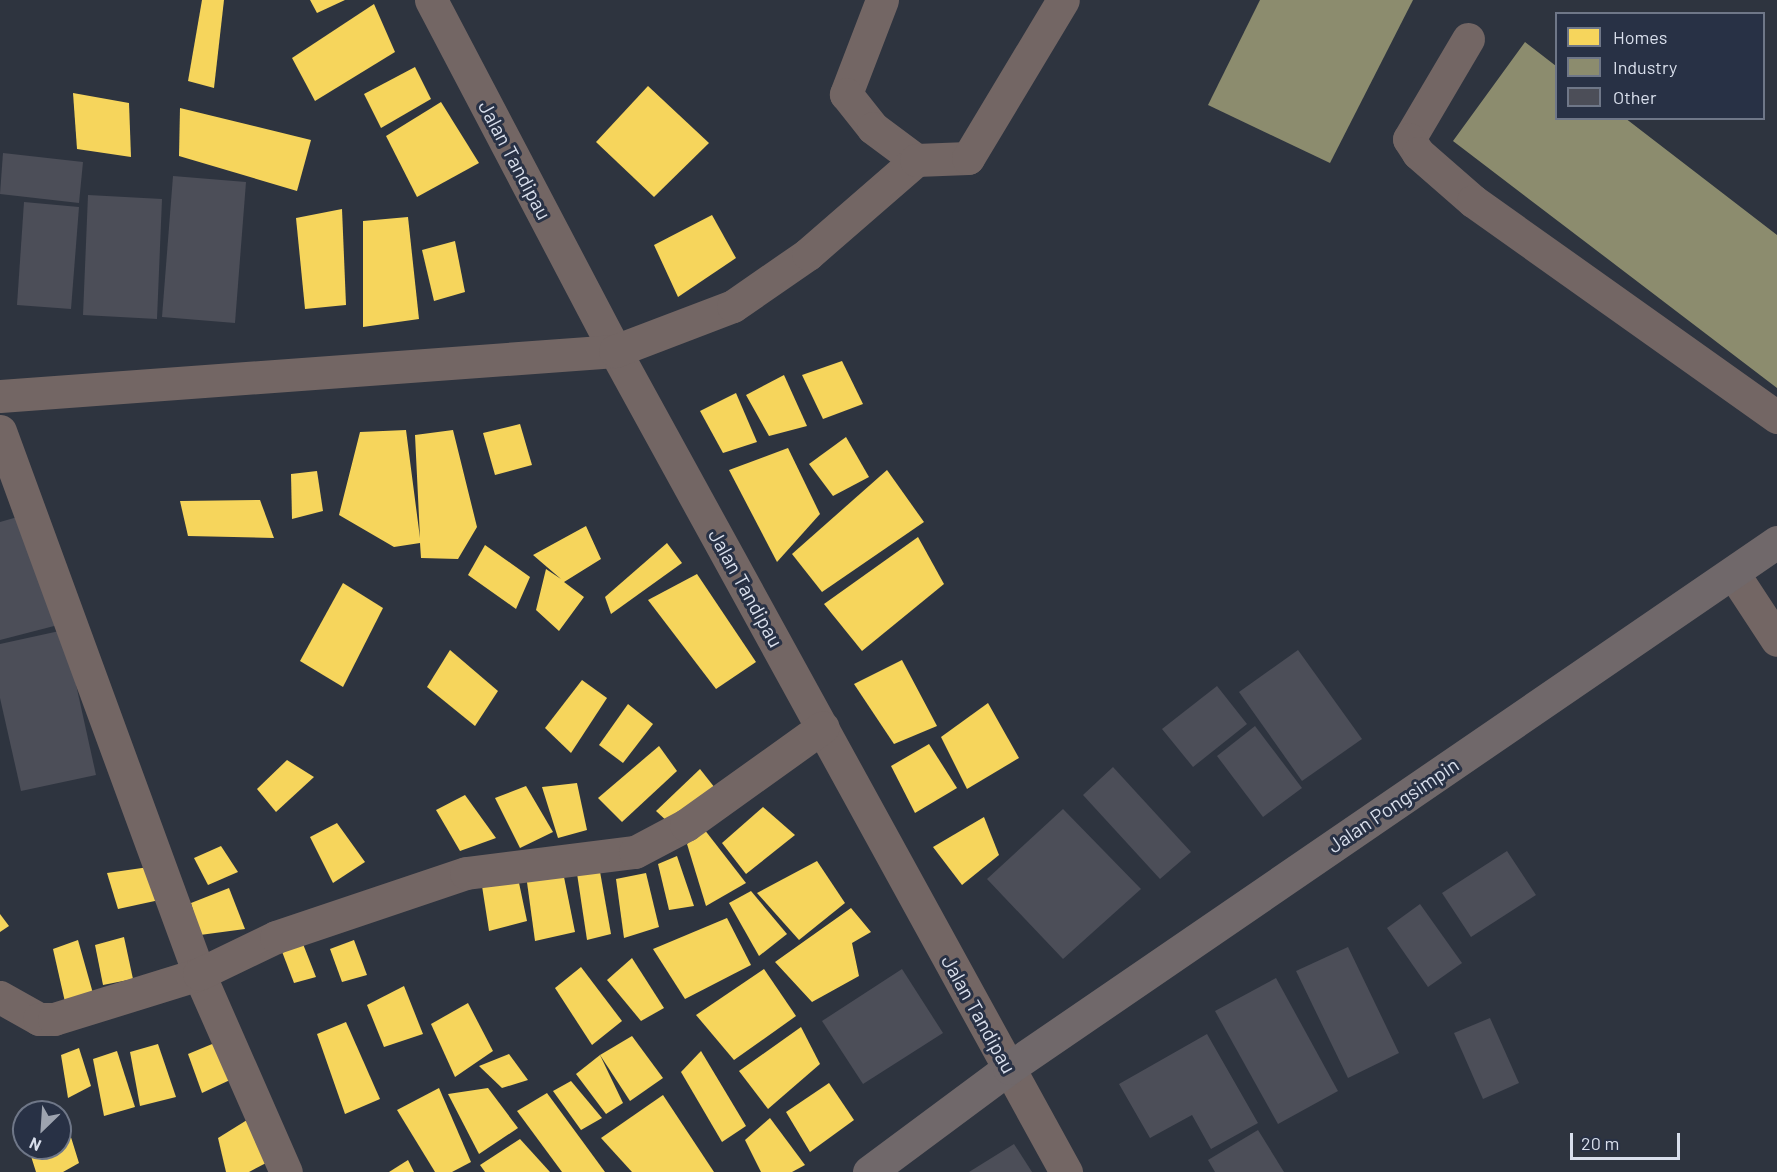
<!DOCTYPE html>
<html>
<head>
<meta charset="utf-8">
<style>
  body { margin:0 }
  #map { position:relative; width:1777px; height:1172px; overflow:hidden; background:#2e343f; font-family:Barlow,sans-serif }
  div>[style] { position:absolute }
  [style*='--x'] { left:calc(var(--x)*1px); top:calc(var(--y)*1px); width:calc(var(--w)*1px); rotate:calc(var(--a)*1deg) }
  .homes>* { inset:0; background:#f6d55c }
  .industry>* { inset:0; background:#8c8c6e }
  .building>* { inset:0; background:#4c4e58 }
  .minor>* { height:33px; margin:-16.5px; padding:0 16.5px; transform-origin:16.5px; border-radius:16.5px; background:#736664 }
  .major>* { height:33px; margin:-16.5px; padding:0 16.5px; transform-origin:16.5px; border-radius:16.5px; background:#70686a }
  span { translate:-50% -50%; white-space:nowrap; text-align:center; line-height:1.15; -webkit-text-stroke:6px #283145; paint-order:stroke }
  .street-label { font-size:20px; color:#d9dfec }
  .legend { position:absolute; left:1555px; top:12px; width:210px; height:108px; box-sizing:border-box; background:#283145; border:2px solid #6f7788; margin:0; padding:8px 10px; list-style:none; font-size:18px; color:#d9dfec }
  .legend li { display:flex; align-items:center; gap:12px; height:30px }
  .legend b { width:30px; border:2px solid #6f7788 }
  .north { position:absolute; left:12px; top:1100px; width:60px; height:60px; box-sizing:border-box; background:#283145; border:2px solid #6f7788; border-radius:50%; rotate:205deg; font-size:16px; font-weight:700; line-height:24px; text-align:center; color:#d9dfec }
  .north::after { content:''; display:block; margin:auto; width:21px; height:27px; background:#9da3af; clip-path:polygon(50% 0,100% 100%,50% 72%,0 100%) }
  .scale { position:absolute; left:1570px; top:1133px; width:110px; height:27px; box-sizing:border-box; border:3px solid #d9dfec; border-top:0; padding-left:8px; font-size:18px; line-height:21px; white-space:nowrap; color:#d9dfec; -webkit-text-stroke:4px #283145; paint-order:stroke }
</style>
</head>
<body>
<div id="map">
  <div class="homes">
    <div style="clip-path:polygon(202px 0,224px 0,214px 88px,188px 81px)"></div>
    <div style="clip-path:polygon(310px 0,345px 0,317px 13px)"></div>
    <div style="clip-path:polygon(374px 4px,395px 52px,315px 101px,292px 58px)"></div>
    <div style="clip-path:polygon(415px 67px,431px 99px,381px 128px,364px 94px)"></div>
    <div style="clip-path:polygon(648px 86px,709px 143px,654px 197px,596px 142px)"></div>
    <div style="clip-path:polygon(73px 93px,129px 103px,131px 157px,77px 149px)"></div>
    <div style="clip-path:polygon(441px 102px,479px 163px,417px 197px,386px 136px)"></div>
    <div style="clip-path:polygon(180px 108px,311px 140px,297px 191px,179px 156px)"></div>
    <div style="clip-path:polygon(342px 209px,346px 305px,305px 309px,296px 218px)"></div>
    <div style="clip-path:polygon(712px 215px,736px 258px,678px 297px,654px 245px)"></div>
    <div style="clip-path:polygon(408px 217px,419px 319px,363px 327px,363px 221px)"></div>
    <div style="clip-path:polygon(455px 241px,465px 292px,434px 301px,422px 250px)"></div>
    <div style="clip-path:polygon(842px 361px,863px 404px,823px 419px,802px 375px)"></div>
    <div style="clip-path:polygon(784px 375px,807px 426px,769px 436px,746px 395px)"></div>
    <div style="clip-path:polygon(736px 393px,757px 442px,723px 453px,700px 411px)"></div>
    <div style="clip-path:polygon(520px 424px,532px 465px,495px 475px,483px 433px)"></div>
    <div style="clip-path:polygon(406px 430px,420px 538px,415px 435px,453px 430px,477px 527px,458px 559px,421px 558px,420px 543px,394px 547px,339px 515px,360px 432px)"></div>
    <div style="clip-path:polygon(846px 437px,869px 477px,833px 496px,809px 464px)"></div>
    <div style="clip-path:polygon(788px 448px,820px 514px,777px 562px,729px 470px)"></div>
    <div style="clip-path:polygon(887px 470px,924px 522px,822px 592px,792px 554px)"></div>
    <div style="clip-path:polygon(317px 471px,323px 511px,292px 519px,291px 474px)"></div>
    <div style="clip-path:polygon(260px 500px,274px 538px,188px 536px,180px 501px)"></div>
    <div style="clip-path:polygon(586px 526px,601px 559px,564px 582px,584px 597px,559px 631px,536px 610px,546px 569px,561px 579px,533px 555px)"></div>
    <div style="clip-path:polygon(918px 537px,944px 584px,862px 651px,824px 604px)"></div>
    <div style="clip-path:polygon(667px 543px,682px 563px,611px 614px,605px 597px)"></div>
    <div style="clip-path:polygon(485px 545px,530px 577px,516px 609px,468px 575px)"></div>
    <div style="clip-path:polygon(697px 574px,756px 662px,716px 689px,648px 600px)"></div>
    <div style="clip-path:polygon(343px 583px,383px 608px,343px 687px,300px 661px)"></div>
    <div style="clip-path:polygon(450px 650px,498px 691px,475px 726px,427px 687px)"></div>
    <div style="clip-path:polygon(902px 660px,937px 726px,894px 744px,854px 684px)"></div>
    <div style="clip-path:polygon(582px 680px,607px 698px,571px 753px,545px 728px)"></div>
    <div style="clip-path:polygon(988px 703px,1019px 758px,967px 789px,941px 737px)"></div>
    <div style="clip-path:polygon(628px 704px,653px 724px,623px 763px,599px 745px)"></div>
    <div style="clip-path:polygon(929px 744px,957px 788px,915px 813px,891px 766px)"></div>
    <div style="clip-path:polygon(659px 746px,677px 771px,622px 822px,598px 798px)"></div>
    <div style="clip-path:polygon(287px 760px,314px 777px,276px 812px,257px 789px)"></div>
    <div style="clip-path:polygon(700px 769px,715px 788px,669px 823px,656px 811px)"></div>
    <div style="clip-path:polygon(577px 783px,587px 830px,558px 838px,542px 787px)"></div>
    <div style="clip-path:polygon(526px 786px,553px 832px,520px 848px,495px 798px)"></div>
    <div style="clip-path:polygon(465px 795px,496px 838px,460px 851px,436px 810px)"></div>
    <div style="clip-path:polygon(763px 807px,795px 835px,746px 874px,722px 843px)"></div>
    <div style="clip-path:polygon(984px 817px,999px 855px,962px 885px,933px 847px)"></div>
    <div style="clip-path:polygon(337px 823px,365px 862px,333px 883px,310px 837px)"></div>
    <div style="clip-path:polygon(704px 829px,746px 883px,706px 906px,687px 844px)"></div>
    <div style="clip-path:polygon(221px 846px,238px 872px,208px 885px,194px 858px)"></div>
    <div style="clip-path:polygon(677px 856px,694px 906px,669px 910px,658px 864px)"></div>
    <div style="clip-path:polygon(817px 861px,845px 903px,799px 940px,757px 893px)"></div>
    <div style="clip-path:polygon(599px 866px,611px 934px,587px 940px,576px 867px)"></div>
    <div style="clip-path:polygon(149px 867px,164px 899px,118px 909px,107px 873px)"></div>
    <div style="clip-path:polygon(563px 872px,575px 932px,535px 941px,526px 875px)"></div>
    <div style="clip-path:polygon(646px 873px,659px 927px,624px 938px,616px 879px)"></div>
    <div style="clip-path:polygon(518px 878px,527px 921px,489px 931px,482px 886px)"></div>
    <div style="clip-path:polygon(229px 888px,245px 929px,200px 935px,191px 903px)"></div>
    <div style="clip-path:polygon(751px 891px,787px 934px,759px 956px,729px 903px)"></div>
    <div style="clip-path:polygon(851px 908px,871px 932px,852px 943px,859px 976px,812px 1002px,775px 962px)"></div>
    <div style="clip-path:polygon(0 914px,9px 926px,0 932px)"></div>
    <div style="clip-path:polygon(727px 918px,751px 965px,685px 999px,653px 949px)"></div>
    <div style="clip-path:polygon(124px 937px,133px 979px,103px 985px,95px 945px)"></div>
    <div style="clip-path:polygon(78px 940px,94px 997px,65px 1002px,53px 949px)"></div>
    <div style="clip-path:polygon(354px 940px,367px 975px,342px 982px,330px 949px)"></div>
    <div style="clip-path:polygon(303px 944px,316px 977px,294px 983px,281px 949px)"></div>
    <div style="clip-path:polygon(632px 958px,664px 1008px,641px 1021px,607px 980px)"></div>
    <div style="clip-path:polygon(581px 967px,622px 1021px,592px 1045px,555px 988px)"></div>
    <div style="clip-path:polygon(764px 969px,796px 1016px,734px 1060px,696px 1015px)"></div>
    <div style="clip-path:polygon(404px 986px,423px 1034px,384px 1047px,367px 1005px)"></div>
    <div style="clip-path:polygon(468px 1003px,493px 1051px,455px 1077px,431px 1024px)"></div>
    <div style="clip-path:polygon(346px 1022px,380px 1099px,345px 1114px,317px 1034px)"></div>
    <div style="clip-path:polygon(801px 1027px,820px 1064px,768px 1109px,739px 1071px)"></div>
    <div style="clip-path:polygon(632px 1036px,663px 1078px,630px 1101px,600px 1055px)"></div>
    <div style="clip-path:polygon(217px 1042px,230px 1080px,202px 1093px,188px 1054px)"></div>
    <div style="clip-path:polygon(158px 1044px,176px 1097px,140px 1106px,130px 1052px)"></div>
    <div style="clip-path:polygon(79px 1048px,91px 1086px,68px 1098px,61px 1055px)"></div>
    <div style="clip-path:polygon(117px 1051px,135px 1107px,104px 1116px,93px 1059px)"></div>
    <div style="clip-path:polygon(701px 1051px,746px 1126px,722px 1142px,681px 1072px)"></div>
    <div style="clip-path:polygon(509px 1054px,528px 1080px,502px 1088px,479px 1066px)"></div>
    <div style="clip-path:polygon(600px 1055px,623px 1103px,606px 1114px,576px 1074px)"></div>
    <div style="clip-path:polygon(571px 1081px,602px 1118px,581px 1130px,553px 1091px)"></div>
    <div style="clip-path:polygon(829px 1083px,854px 1120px,810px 1152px,786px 1112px)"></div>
    <div style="clip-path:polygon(439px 1088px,471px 1162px,452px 1172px,435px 1172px,397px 1110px)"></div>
    <div style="clip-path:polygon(488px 1088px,518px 1128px,479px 1154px,448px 1094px)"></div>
    <div style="clip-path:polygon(547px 1093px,605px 1172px,562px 1172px,517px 1111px)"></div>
    <div style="clip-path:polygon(663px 1095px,714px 1172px,632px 1172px,601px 1138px)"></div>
    <div style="clip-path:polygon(770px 1118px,805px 1165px,792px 1172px,761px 1172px,745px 1140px)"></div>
    <div style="clip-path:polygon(247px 1120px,268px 1162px,249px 1172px,226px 1172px,218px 1138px)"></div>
    <div style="clip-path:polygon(70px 1134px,79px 1163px,63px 1172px,36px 1172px,29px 1150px,60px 1148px,60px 1138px)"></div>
    <div style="clip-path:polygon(520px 1139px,550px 1172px,485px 1172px,480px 1165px)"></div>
    <div style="clip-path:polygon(408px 1160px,414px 1172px,389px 1172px)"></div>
  </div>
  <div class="industry">
    <div style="clip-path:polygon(1260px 0,1413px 0,1330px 163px,1208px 105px)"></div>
    <div style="clip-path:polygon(1525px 42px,1556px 66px,1556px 118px,1625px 118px,1777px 235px,1777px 388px,1453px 141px)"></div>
  </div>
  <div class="building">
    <div style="clip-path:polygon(3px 153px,83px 162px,79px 203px,0 194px)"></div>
    <div style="clip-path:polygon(173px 176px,246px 182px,235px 323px,162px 317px)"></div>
    <div style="clip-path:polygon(88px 195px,162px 199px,157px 319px,83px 315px)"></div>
    <div style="clip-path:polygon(24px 202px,79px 207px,71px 309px,17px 305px)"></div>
    <div style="clip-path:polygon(28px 514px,58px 625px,0 640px,0 522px)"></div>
    <div style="clip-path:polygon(64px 630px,96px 775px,21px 791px,0 698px,0 644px)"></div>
    <div style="clip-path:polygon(1298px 650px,1362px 739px,1302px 781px,1239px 692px)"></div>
    <div style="clip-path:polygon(1217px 686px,1247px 724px,1193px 767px,1162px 729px)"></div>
    <div style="clip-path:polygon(1255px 726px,1302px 788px,1263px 817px,1217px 756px)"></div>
    <div style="clip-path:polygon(1113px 767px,1191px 852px,1160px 879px,1083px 795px)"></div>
    <div style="clip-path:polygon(1063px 809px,1141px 889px,1063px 959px,987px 879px)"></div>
    <div style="clip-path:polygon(1507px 851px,1536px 895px,1471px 937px,1442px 893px)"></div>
    <div style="clip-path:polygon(1420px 904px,1462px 963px,1428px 987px,1387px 928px)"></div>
    <div style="clip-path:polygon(1348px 947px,1399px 1053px,1348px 1078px,1296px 971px)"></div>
    <div style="clip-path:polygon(902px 969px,943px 1033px,863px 1084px,822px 1021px)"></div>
    <div style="clip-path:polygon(1276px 978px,1338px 1091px,1278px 1124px,1215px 1011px)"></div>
    <div style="clip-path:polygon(1490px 1018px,1519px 1083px,1483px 1099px,1454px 1033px)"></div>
    <div style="clip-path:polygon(1207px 1034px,1258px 1123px,1211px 1149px,1192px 1115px,1150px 1138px,1119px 1084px)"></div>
    <div style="clip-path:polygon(1258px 1130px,1284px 1172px,1215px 1172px,1208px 1160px)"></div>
    <div style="clip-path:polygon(1014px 1144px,1032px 1172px,969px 1172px)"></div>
  </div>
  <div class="minor">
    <div style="--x:431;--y:0;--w:396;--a:62.3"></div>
    <div style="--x:615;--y:351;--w:937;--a:61.22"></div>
    <div style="--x:882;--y:0;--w:101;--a:111"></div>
    <div style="--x:846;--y:94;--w:43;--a:51.5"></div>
    <div style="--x:873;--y:128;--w:54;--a:36.7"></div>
    <div style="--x:1468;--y:39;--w:116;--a:120.5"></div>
    <div style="--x:1409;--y:139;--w:17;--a:57"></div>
    <div style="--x:1418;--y:153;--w:73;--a:41.1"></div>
    <div style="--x:1473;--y:201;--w:373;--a:35.4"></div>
    <div style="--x:0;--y:396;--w:617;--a:-4.18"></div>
    <div style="--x:615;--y:351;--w:126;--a:-20.9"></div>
    <div style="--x:733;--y:306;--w:91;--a:-34.7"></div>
    <div style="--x:808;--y:254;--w:143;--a:-41"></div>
    <div style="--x:916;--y:160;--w:52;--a:-2.2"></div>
    <div style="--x:968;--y:158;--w:184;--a:-59"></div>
    <div style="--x:0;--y:431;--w:578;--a:69.87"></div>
    <div style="--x:199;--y:974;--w:216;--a:66.3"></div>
    <div style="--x:1733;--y:573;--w:80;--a:56.7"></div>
    <div style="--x:0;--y:997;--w:45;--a:29.4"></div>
    <div style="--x:39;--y:1019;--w:15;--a:0"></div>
    <div style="--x:54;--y:1019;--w:152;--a:-17.2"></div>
    <div style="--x:199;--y:974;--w:85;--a:-25.7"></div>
    <div style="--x:276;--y:937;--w:200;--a:-18.6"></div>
    <div style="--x:466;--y:873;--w:170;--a:-7.1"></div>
    <div style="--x:635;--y:852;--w:58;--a:-27.9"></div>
    <div style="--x:686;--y:825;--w:168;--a:-35.6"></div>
  </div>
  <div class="major">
    <div style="--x:869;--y:1172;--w:174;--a:-36.6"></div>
    <div style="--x:1009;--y:1068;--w:931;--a:-34.41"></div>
  </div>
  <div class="street-label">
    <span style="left:515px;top:160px;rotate:62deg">Jalan Tandipau</span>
    <span style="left:746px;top:588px;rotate:61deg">Jalan Tandipau</span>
    <span style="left:1393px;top:805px;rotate:-34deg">Jalan Pongsimpin</span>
    <span style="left:979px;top:1014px;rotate:61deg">Jalan Tandipau</span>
  </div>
  <ul class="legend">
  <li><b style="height:16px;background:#f6d55c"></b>Homes</li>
  <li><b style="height:16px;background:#8c8c6e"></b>Industry</li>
  <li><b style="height:16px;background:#4c4e58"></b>Other</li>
  </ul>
  <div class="north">N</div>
  <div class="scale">20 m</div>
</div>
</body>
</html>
